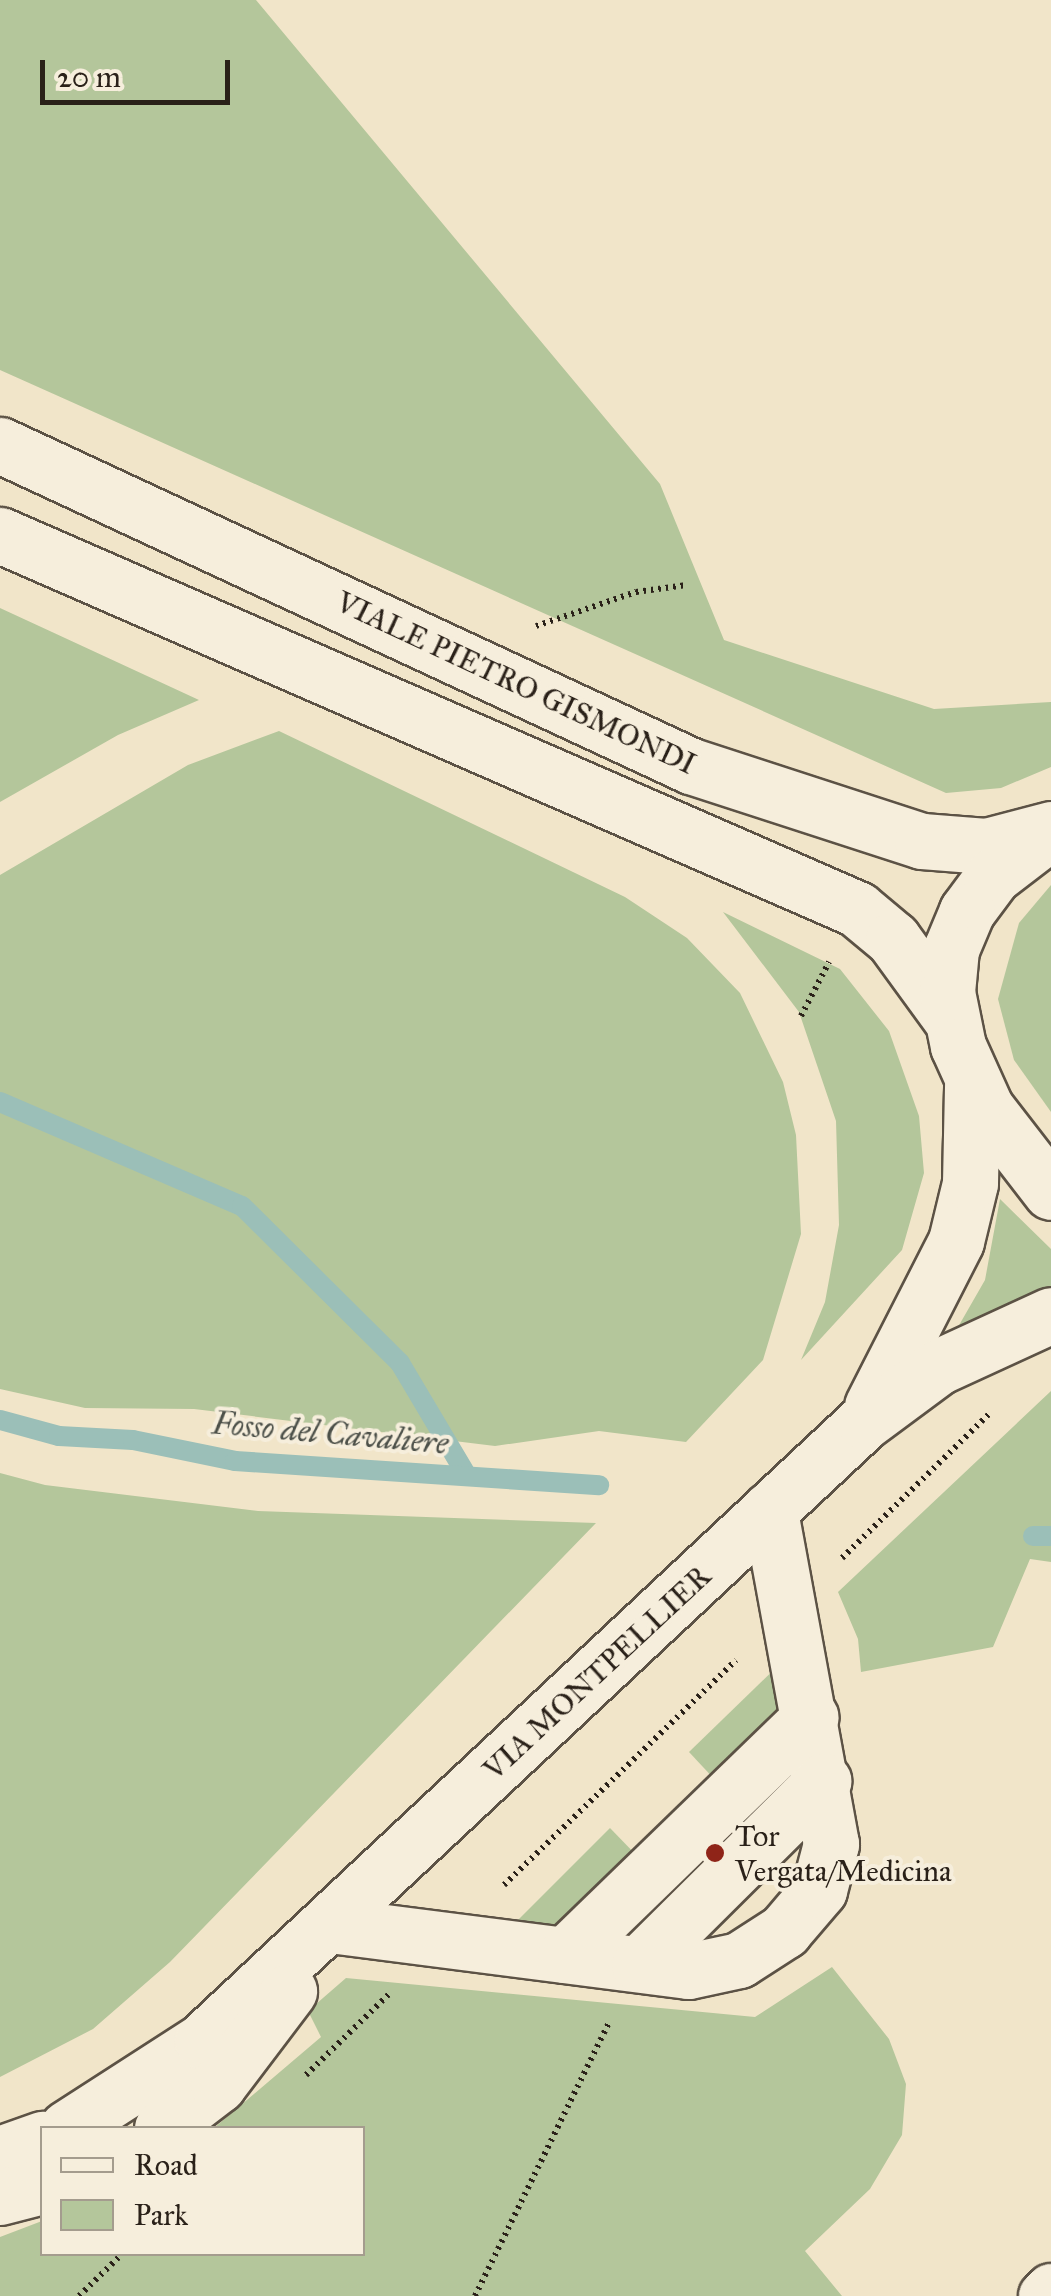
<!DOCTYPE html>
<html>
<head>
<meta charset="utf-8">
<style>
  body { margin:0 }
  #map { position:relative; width:1051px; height:2296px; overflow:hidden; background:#f1e5c9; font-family:"IM FELL Great Primer",serif }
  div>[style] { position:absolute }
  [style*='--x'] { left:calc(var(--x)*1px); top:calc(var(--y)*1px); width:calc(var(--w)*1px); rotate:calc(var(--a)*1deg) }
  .green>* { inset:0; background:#b4c69b }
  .stream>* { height:20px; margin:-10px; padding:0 10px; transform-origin:10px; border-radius:10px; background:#9bbfb8 }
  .path>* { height:6px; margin-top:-3px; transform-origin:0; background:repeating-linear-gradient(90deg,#2a2119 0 2.5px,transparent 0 7.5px) }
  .roads { filter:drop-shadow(2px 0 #5c5245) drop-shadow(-2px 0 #5c5245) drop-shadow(0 2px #5c5245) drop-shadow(0 -2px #5c5245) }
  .minor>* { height:55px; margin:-27.5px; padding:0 27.5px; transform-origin:27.5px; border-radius:27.5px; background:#f6eedc }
  .dots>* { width:28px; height:28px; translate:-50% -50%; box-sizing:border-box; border:5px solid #f6eedc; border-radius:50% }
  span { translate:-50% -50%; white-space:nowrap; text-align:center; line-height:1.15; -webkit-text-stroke:8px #f6eedc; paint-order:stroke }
  .street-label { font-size:30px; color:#2a2119 }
  .poi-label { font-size:30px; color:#2a2119 }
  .left { translate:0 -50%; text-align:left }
  .water-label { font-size:32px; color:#4c5049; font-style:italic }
  .legend { position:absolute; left:40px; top:2126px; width:325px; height:130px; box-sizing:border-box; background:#f6eedc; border:2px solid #a49c8e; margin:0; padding:12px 18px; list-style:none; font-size:30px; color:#2a2119 }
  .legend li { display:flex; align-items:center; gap:20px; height:50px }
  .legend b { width:50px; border:2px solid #a49c8e }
  .scale { position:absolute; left:40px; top:60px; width:190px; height:45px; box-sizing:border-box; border:5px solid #2a2119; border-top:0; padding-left:12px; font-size:30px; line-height:35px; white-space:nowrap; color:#2a2119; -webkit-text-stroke:8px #f6eedc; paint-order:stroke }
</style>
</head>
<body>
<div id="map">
  <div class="green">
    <div style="clip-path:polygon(0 0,256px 0,660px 484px,724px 640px,934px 709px,1051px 702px,1051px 767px,1001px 788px,946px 793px,0 370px)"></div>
    <div style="clip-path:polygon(0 608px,52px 632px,199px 700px,118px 735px,0 802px)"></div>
    <div style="clip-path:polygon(279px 731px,625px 897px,687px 938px,740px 993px,783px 1082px,796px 1135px,801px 1234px,763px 1360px,686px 1442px,599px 1431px,495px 1446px,194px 1409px,85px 1408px,0 1389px,0 875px,188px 765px)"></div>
    <div style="clip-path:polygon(1051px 885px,1051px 1112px,1014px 1060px,998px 999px,1019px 923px)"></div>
    <div style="clip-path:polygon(723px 912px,840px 969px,889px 1031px,919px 1116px,924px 1173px,902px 1250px,801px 1360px,825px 1302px,839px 1225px,836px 1121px,799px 1012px)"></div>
    <div style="clip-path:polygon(1000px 1199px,1051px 1249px,1051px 1292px,991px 1311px,954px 1334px,985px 1280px)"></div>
    <div style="clip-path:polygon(1051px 1391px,1051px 1562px,1030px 1559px,993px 1647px,861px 1672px,858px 1639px,838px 1592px)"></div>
    <div style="clip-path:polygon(0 1473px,45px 1485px,258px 1511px,596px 1523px,170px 1962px,93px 2029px,0 2077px)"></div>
    <div style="clip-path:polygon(784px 1660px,777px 1720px,717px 1782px,689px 1752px)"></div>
    <div style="clip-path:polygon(610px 1828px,640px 1859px,575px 1916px,551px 1927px,516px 1922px)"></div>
    <div style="clip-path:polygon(832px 1967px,889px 2039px,906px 2084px,902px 2135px,870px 2189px,805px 2251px,842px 2296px,0 2296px,0 2237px,42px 2221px,42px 2254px,362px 2254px,362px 2128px,214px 2128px,321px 2037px,308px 2011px,346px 1978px,755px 2017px)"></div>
  </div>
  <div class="stream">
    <div style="--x:0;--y:1102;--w:263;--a:23.3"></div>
    <div style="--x:242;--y:1206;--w:223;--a:44.8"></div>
    <div style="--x:400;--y:1363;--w:131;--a:59.3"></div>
    <div style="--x:0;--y:1420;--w:61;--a:15.2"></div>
    <div style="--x:59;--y:1436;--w:74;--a:3.1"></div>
    <div style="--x:133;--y:1440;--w:104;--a:11.6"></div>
    <div style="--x:235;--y:1461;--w:365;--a:3.8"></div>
    <div style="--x:1033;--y:1536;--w:18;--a:0"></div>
  </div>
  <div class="path">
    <div style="--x:536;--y:626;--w:106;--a:-18.8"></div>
    <div style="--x:636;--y:592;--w:51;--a:-7.8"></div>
    <div style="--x:801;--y:1016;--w:61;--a:-62.6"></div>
    <div style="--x:842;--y:1558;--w:207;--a:-44.4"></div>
    <div style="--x:504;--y:1885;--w:323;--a:-44.1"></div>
    <div style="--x:306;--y:2075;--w:117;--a:-44.3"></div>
    <div style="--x:79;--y:2296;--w:60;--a:-44.3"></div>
    <div style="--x:475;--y:2296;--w:306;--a:-63.9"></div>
  </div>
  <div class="roads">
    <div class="minor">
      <div style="--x:0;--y:445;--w:762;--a:24.92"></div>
      <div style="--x:691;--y:766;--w:243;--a:18"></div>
      <div style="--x:922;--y:841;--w:64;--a:4.5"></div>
      <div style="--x:986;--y:846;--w:67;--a:-14.7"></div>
      <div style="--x:0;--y:535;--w:935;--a:23.58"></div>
      <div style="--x:857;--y:909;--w:47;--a:39.8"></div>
      <div style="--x:893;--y:939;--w:95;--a:54"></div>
      <div style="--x:1044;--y:837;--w:64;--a:142.6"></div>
      <div style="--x:993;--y:876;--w:44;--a:126.6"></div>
      <div style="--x:967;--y:911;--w:41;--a:112.8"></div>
      <div style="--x:951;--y:949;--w:43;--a:95.3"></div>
      <div style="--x:947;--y:992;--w:55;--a:78.5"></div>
      <div style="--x:958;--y:1046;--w:68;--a:65.7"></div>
      <div style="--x:986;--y:1108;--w:106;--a:52.3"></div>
      <div style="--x:872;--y:1406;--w:185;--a:-63"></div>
      <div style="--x:956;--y:1241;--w:60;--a:-76.4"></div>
      <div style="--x:970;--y:1183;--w:98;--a:-88.8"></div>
      <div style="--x:330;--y:1925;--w:361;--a:7.3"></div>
      <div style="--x:688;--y:1971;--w:52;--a:-12.2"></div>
      <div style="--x:739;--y:1960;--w:54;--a:-32.8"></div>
      <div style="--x:784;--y:1931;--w:54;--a:-49.5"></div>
      <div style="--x:819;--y:1890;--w:48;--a:-75.4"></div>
      <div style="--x:831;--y:1844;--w:340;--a:-100.4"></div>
      <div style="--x:565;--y:1955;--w:342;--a:-44.1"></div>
      <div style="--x:639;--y:1964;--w:260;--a:-44.8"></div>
      <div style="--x:67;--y:2128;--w:161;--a:-32.8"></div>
      <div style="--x:202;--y:2041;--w:906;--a:-43.08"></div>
      <div style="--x:864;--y:1422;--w:92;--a:-36.6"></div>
      <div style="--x:938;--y:1367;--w:124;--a:-24.7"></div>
      <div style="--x:162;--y:2128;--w:71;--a:-37.5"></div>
      <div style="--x:218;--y:2085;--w:118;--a:-52.9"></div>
      <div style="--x:0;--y:2154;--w:45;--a:-19.7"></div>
      <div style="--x:0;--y:2197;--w:43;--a:-14.7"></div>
      <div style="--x:1046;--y:2296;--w:7;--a:-45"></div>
    </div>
  </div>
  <div class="dots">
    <div style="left:715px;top:1853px;background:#8f2418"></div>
  </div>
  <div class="street-label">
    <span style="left:516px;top:683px;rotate:25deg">VIALE PIETRO GISMONDI</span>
    <span style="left:597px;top:1673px;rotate:-43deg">VIA MONTPELLIER</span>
  </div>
  <div class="poi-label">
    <span class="left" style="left:735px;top:1853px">Tor<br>Vergata/Medicina</span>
  </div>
  <div class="water-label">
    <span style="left:330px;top:1434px;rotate:5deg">Fosso del Cavaliere</span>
  </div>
  <ul class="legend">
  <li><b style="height:12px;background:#f6eedc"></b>Road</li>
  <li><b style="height:28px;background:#b4c69b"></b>Park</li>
  </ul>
  <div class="scale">20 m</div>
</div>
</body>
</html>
